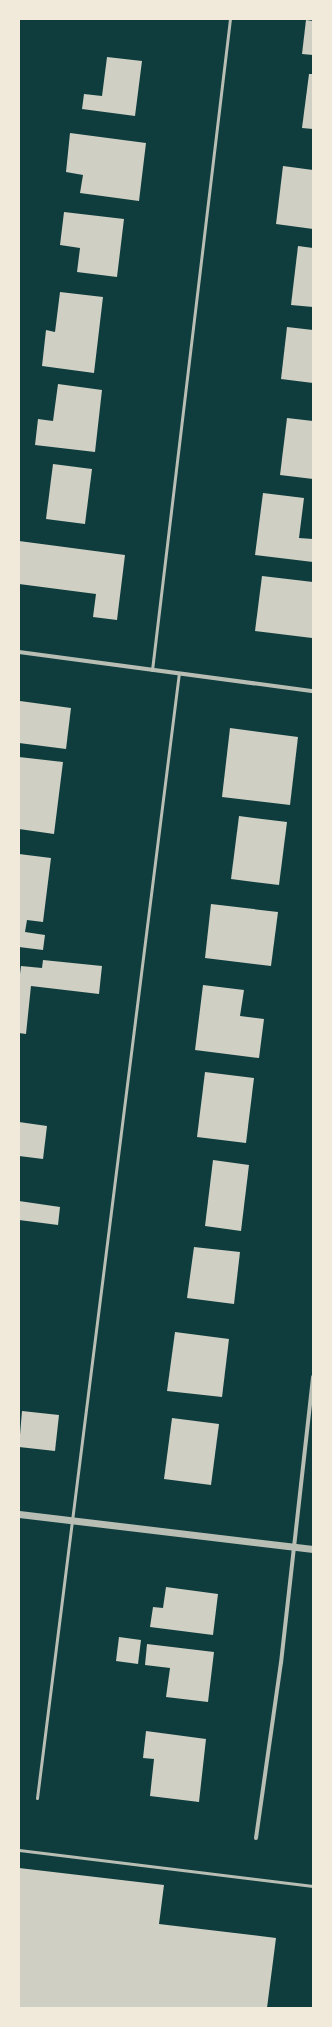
<!DOCTYPE html>
<html>
<head>
<meta charset="utf-8">
<style>
  body { margin:0 }
  #map { position:relative; width:332px; height:2027px; overflow:hidden; background:#0f3d3e; font-family:"PT Sans Narrow",sans-serif }
  div>[style] { position:absolute }
  [style*='--x'] { left:calc(var(--x)*1px); top:calc(var(--y)*1px); width:calc(var(--w)*1px); rotate:calc(var(--a)*1deg) }
  .building>* { inset:0; background:#cfcfc3 }
  .service>* { height:3px; margin:-1.5px; padding:0 1.5px; transform-origin:1.5px; border-radius:1.5px; background:#b8beb3 }
  .minor>* { height:4px; margin:-2px; padding:0 2px; transform-origin:2px; border-radius:2px; background:#b8beb3 }
  .tertiary>* { height:7px; margin:-3.5px; padding:0 3.5px; transform-origin:3.5px; border-radius:3.5px; background:#b8beb3 }
  span { translate:-50% -50%; white-space:nowrap; text-align:center; line-height:1.15; -webkit-text-stroke:3px #f1e9da; paint-order:stroke }
  .frame { position:absolute; inset:0; border:20px solid #f1e9da; pointer-events:none }
</style>
</head>
<body>
<div id="map">
  <div class="building">
    <div style="clip-path:polygon(306px 20px,313px 21px,313px 55px,302px 54px)"></div>
    <div style="clip-path:polygon(107px 57px,142px 61px,135px 116px,82px 109px,84px 94px,102px 96px)"></div>
    <div style="clip-path:polygon(309px 74px,313px 74px,313px 129px,302px 128px)"></div>
    <div style="clip-path:polygon(70px 133px,146px 143px,139px 201px,80px 193px,83px 175px,66px 172px)"></div>
    <div style="clip-path:polygon(283px 166px,313px 170px,313px 229px,276px 224px)"></div>
    <div style="clip-path:polygon(64px 212px,124px 219px,117px 277px,77px 272px,80px 248px,60px 245px)"></div>
    <div style="clip-path:polygon(298px 246px,313px 248px,313px 307px,291px 305px)"></div>
    <div style="clip-path:polygon(60px 292px,103px 297px,94px 373px,42px 366px,46px 330px,55px 332px)"></div>
    <div style="clip-path:polygon(287px 327px,313px 330px,313px 383px,281px 379px)"></div>
    <div style="clip-path:polygon(58px 384px,102px 390px,95px 452px,35px 445px,38px 419px,53px 421px)"></div>
    <div style="clip-path:polygon(287px 418px,313px 421px,313px 479px,280px 475px)"></div>
    <div style="clip-path:polygon(53px 464px,92px 469px,85px 524px,46px 519px)"></div>
    <div style="clip-path:polygon(263px 493px,304px 498px,299px 538px,313px 539px,313px 562px,255px 555px)"></div>
    <div style="clip-path:polygon(19px 541px,125px 555px,117px 620px,93px 617px,96px 594px,19px 584px)"></div>
    <div style="clip-path:polygon(262px 576px,313px 582px,312px 638px,255px 631px)"></div>
    <div style="clip-path:polygon(20px 701px,71px 708px,66px 749px,19px 743px)"></div>
    <div style="clip-path:polygon(230px 728px,298px 737px,290px 805px,222px 797px)"></div>
    <div style="clip-path:polygon(19px 757px,63px 762px,54px 834px,19px 829px)"></div>
    <div style="clip-path:polygon(239px 816px,287px 822px,279px 885px,231px 879px)"></div>
    <div style="clip-path:polygon(19px 854px,51px 858px,43px 922px,27px 920px,25px 932px,45px 935px,43px 950px,19px 947px)"></div>
    <div style="clip-path:polygon(211px 904px,278px 912px,271px 966px,205px 958px)"></div>
    <div style="clip-path:polygon(43px 960px,102px 966px,99px 994px,31px 986px,26px 1034px,19px 1033px,19px 982px,21px 966px,42px 968px)"></div>
    <div style="clip-path:polygon(203px 985px,244px 990px,240px 1016px,264px 1019px,259px 1058px,195px 1050px)"></div>
    <div style="clip-path:polygon(205px 1072px,254px 1078px,246px 1143px,197px 1137px)"></div>
    <div style="clip-path:polygon(19px 1122px,47px 1126px,43px 1159px,19px 1156px)"></div>
    <div style="clip-path:polygon(213px 1160px,249px 1165px,241px 1231px,205px 1226px)"></div>
    <div style="clip-path:polygon(19px 1201px,60px 1207px,58px 1225px,19px 1220px)"></div>
    <div style="clip-path:polygon(194px 1247px,240px 1252px,234px 1304px,187px 1298px)"></div>
    <div style="clip-path:polygon(175px 1332px,229px 1339px,222px 1397px,167px 1391px)"></div>
    <div style="clip-path:polygon(22px 1411px,59px 1415px,55px 1451px,19px 1447px)"></div>
    <div style="clip-path:polygon(172px 1418px,219px 1424px,211px 1485px,164px 1479px)"></div>
    <div style="clip-path:polygon(166px 1587px,218px 1594px,213px 1635px,150px 1627px,153px 1607px,163px 1608px)"></div>
    <div style="clip-path:polygon(119px 1637px,141px 1640px,138px 1664px,116px 1661px)"></div>
    <div style="clip-path:polygon(147px 1644px,214px 1652px,208px 1702px,166px 1697px,170px 1668px,145px 1665px)"></div>
    <div style="clip-path:polygon(146px 1731px,206px 1739px,199px 1802px,150px 1796px,154px 1759px,143px 1758px)"></div>
    <div style="clip-path:polygon(19px 1868px,164px 1885px,159px 1924px,276px 1938px,267px 2008px,19px 2008px)"></div>
  </div>
  <div class="service">
    <div style="--x:152;--y:670;--w:656;--a:-83.17"></div>
    <div style="--x:37;--y:1798;--w:1134;--a:-82.81"></div>
    <div style="--x:19;--y:1850;--w:296;--a:7"></div>
  </div>
  <div class="minor">
    <div style="--x:19;--y:652;--w:297;--a:7.6"></div>
    <div style="--x:256;--y:1838;--w:177;--a:-81.9"></div>
    <div style="--x:281;--y:1663;--w:288;--a:-83.6"></div>
  </div>
  <div class="tertiary">
    <div style="--x:19;--y:1514;--w:296;--a:6.8"></div>
  </div>
  <div class="frame"></div>
</div>
</body>
</html>
